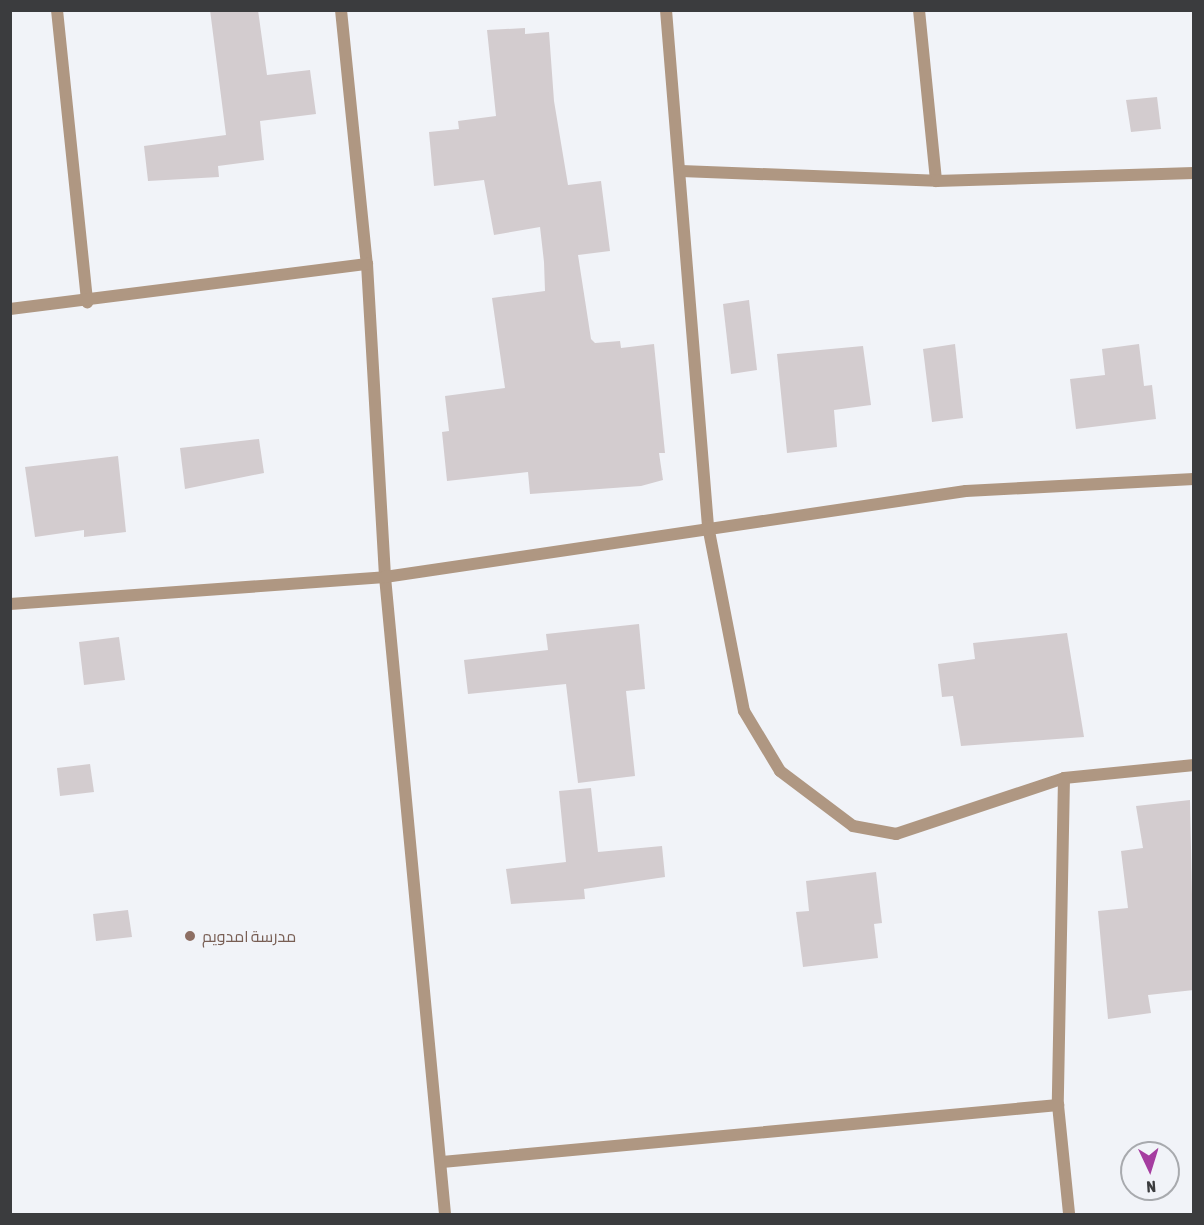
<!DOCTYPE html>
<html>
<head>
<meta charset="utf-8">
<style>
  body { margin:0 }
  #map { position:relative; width:1204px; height:1225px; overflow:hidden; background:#f1f3f8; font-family:"Asap Condensed",Cairo,sans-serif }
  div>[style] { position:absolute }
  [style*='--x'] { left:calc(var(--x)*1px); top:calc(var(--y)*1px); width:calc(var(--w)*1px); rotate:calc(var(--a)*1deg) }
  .building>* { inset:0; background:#d3cccf }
  .street>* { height:12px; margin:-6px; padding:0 6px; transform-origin:6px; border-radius:6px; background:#af9782 }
  .dots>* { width:16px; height:16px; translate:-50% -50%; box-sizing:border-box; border:3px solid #f1f3f8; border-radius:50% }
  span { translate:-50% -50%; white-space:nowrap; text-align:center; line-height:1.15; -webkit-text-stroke:5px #f1f3f8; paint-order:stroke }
  .education-label { font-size:16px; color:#785e54 }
  .left { translate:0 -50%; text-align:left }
  .frame { position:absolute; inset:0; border:12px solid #3b3c3e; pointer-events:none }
  .north { position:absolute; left:1120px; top:1141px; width:60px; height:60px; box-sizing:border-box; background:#f1f3f8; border:2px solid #a8aaae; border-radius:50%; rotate:176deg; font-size:16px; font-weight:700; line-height:24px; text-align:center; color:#3b3c3e }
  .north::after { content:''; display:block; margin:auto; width:21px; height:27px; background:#a53da0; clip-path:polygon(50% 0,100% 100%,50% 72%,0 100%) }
</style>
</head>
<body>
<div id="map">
  <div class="building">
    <div style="clip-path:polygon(210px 10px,258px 10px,267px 75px,310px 70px,316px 114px,260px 121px,264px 160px,218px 166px,219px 177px,148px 181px,144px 146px,226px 135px)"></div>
    <div style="clip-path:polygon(525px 28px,525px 34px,549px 32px,554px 101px,568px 185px,601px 181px,610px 251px,578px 255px,591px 339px,595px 343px,620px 341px,621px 348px,654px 344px,665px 453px,659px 453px,663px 480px,641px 486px,530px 494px,528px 472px,447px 481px,442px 432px,449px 431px,445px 396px,505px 388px,492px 298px,545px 291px,544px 262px,540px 227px,494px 235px,484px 180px,434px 186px,429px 132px,459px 129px,458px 121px,496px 116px,487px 30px)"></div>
    <div style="clip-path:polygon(1157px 97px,1161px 129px,1131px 132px,1126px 100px)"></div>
    <div style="clip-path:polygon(749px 300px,757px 370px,731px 374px,723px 304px)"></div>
    <div style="clip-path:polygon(955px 344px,963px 418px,932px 422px,923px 349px)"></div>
    <div style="clip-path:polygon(1139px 344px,1144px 386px,1152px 385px,1156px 419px,1076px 429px,1070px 379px,1105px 375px,1102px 349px)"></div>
    <div style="clip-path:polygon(863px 346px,871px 405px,834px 410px,837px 447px,787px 453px,777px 354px)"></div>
    <div style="clip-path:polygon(259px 439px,264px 473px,185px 489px,180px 448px)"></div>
    <div style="clip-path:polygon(118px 456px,126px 532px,84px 537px,84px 530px,35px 537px,25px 467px)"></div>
    <div style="clip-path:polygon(639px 624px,645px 689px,626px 691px,635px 776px,578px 783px,566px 684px,468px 694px,464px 660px,548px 650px,546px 634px)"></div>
    <div style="clip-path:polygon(1067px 633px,1084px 737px,961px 746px,953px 696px,942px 697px,938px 664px,975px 659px,973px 643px)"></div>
    <div style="clip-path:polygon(119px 637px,125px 680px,84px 685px,79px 642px)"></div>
    <div style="clip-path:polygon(90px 764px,94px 792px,60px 796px,57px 768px)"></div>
    <div style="clip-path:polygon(591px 788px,598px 852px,662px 846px,665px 877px,584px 889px,585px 899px,511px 904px,506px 869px,566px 862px,559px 791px)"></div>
    <div style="clip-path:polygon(1190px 800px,1194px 990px,1148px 995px,1151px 1013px,1108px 1019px,1098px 911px,1128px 908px,1121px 851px,1143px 848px,1136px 806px)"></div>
    <div style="clip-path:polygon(876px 872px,882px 923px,874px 924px,878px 958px,803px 967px,796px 912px,809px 911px,806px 881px)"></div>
    <div style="clip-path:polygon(128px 910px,132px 937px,96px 941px,93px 914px)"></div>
  </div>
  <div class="street">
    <div style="--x:57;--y:10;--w:294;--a:84.1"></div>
    <div style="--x:341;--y:10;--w:255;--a:84.2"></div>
    <div style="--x:367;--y:264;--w:314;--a:86.7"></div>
    <div style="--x:385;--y:577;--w:640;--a:84.62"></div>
    <div style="--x:666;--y:10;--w:518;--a:85.35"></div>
    <div style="--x:708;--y:526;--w:188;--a:79"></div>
    <div style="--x:744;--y:711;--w:70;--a:59"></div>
    <div style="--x:780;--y:771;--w:91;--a:37"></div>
    <div style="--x:853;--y:826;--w:44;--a:10.5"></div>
    <div style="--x:896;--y:834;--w:177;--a:-18.4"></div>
    <div style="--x:1064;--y:778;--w:131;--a:-5.7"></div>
    <div style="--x:919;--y:10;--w:172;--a:84.3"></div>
    <div style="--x:681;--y:171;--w:255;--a:2.2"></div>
    <div style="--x:936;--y:181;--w:258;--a:-1.8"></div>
    <div style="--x:10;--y:309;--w:360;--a:-7.2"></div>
    <div style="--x:10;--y:604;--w:376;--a:-4.1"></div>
    <div style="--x:385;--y:577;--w:587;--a:-8.42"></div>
    <div style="--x:966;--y:491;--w:228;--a:-3"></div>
    <div style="--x:1064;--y:778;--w:327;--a:91.1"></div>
    <div style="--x:1058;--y:1105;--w:110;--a:84.2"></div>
    <div style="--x:442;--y:1162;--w:619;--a:-5.29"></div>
  </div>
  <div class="dots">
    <div style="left:190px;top:936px;background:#8d6e63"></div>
  </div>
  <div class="education-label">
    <span class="left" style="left:202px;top:936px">مدرسة امدويم</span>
  </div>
  <div class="frame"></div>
  <div class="north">N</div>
</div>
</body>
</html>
